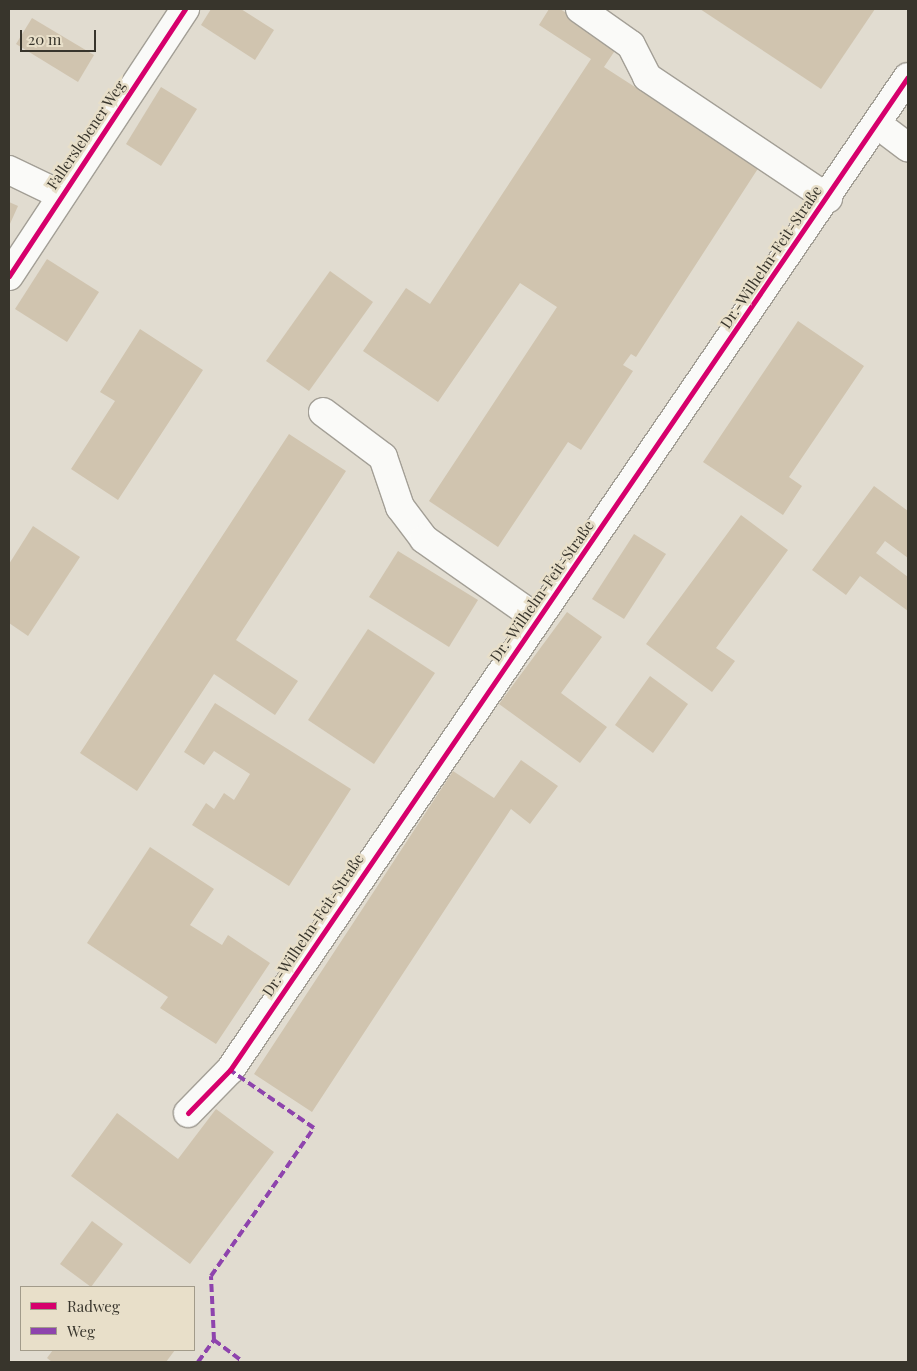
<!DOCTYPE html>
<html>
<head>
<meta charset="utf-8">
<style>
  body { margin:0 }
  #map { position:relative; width:917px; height:1371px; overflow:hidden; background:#e1dcd0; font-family:"Playfair Display",serif }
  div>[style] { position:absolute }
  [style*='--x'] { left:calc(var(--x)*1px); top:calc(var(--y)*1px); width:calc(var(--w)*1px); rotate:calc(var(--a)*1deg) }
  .building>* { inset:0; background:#d0c4af }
  .roads { filter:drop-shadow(1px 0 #a39f96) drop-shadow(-1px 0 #a39f96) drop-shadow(0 1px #a39f96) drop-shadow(0 -1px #a39f96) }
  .minor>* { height:28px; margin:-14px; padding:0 14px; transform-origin:14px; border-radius:14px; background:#fafaf8 }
  .quiet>* { height:4px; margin-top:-2px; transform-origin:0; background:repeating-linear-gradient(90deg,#8e44ad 0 8px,transparent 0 12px) }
  .cycleway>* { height:5px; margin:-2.5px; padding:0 2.5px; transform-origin:2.5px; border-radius:2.5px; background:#d6006c }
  span { translate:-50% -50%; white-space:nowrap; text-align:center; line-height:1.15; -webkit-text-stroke:5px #e8dfc9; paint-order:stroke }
  .street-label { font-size:15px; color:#38352c }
  .frame { position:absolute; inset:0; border:10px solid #38352c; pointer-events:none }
  .legend { position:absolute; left:20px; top:1286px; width:175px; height:65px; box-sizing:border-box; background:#e8dfc9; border:1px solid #a29b8a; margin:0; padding:6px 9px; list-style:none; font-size:15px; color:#38352c }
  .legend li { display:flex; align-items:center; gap:10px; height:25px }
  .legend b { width:25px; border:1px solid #a29b8a }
  .scale { position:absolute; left:20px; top:30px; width:76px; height:22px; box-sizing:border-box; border:2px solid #38352c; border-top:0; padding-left:6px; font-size:15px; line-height:18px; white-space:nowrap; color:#38352c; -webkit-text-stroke:4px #e8dfc9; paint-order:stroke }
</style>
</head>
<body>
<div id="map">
  <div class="building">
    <div style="clip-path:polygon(211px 9px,241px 9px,274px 30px,255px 60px,201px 25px)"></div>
    <div style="clip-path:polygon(549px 9px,560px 9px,618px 46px,604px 67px,759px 167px,636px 357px,631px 354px,623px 365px,633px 371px,581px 450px,568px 442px,498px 547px,429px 501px,557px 307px,520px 283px,438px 402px,363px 351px,406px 288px,430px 304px,591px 59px,539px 25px)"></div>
    <div style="clip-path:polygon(700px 9px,875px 9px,821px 89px)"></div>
    <div style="clip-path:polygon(32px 18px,94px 55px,78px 82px,16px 44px)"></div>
    <div style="clip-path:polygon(161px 87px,197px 109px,161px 166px,126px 144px)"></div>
    <div style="clip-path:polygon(9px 202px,18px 206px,9px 226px)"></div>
    <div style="clip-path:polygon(47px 259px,99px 292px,67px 342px,15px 309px)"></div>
    <div style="clip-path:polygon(330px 271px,373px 302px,309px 391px,266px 361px)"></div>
    <div style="clip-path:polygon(798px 321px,864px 366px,789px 477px,802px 486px,783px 515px,703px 462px)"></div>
    <div style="clip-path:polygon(140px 329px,203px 370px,118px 500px,71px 469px,115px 401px,100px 392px)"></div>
    <div style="clip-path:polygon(289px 434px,346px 471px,236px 640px,298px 681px,275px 715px,214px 674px,137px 791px,80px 753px)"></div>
    <div style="clip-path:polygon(874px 486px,908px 511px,908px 558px,885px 541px,876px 553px,908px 577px,908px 611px,860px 576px,846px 595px,812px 570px)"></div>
    <div style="clip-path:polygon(741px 515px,788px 550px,716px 648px,735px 661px,712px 692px,646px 644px)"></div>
    <div style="clip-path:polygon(33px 526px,80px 557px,28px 636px,9px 623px,9px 564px)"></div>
    <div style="clip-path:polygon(634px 534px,666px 554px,624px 619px,592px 599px)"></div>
    <div style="clip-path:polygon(398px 551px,478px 600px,449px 647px,369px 597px)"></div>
    <div style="clip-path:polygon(567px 612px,602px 637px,561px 693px,607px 727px,580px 763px,499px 704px)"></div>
    <div style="clip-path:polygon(368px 629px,435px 673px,374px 764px,308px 720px)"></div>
    <div style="clip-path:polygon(650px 676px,688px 704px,653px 753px,615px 725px)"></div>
    <div style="clip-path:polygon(215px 703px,351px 789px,289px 886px,192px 825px,206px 803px,214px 809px,224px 793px,234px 800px,250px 774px,214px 751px,204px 765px,184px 752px)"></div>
    <div style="clip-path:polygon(521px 760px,558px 786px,530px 824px,511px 809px,312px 1112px,254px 1074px,453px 771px,494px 798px)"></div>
    <div style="clip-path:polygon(150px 847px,214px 889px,190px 925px,222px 945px,228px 935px,270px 963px,216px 1044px,160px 1008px,168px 997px,87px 943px)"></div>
    <div style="clip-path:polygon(216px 1109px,274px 1152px,190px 1264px,71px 1176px,117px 1113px,178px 1159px)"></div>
    <div style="clip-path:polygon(92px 1221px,123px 1244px,91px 1287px,60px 1264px)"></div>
    <div style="clip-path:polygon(53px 1350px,175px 1350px,166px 1362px,52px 1362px,47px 1358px)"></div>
  </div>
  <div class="roads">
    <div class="minor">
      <div style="--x:580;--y:9;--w:62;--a:35.2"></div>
      <div style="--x:631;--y:45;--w:36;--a:63"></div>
      <div style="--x:647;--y:77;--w:218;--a:33.8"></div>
      <div style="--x:877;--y:124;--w:39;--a:37"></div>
      <div style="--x:9;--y:170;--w:58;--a:25.7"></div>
      <div style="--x:9;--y:276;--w:320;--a:-56.6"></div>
      <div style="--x:323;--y:412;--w:75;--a:36.9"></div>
      <div style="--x:383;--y:457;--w:53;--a:71.2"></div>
      <div style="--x:400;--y:507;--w:40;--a:53"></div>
      <div style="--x:424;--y:539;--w:139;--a:35.1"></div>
      <div style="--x:188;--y:1113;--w:60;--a:-45.7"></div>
      <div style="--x:230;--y:1070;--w:1202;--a:-55.68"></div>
    </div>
  </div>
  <div class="quiet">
    <div style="--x:214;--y:1340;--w:36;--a:37"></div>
    <div style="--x:198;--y:1362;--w:27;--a:-54"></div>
    <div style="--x:214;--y:1340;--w:64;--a:-92.7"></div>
    <div style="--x:211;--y:1276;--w:180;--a:-55.2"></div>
    <div style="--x:314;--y:1128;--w:102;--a:-145.4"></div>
  </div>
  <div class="cycleway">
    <div style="--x:9;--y:276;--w:320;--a:-56.6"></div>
    <div style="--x:188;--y:1113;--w:60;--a:-45.7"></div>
    <div style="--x:230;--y:1070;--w:1202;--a:-55.68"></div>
  </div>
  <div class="street-label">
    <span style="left:86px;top:135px;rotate:-56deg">Fallerslebener Weg</span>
    <span style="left:771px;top:257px;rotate:-56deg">Dr.-Wilhelm-Feit-Straße</span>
    <span style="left:542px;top:591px;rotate:-55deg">Dr.-Wilhelm-Feit-Straße</span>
    <span style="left:313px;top:925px;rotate:-56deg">Dr.-Wilhelm-Feit-Straße</span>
  </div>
  <div class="frame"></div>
  <ul class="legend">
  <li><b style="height:6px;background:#d6006c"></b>Radweg</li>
  <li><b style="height:6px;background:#8e44ad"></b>Weg</li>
  </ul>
  <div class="scale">20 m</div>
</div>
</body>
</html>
